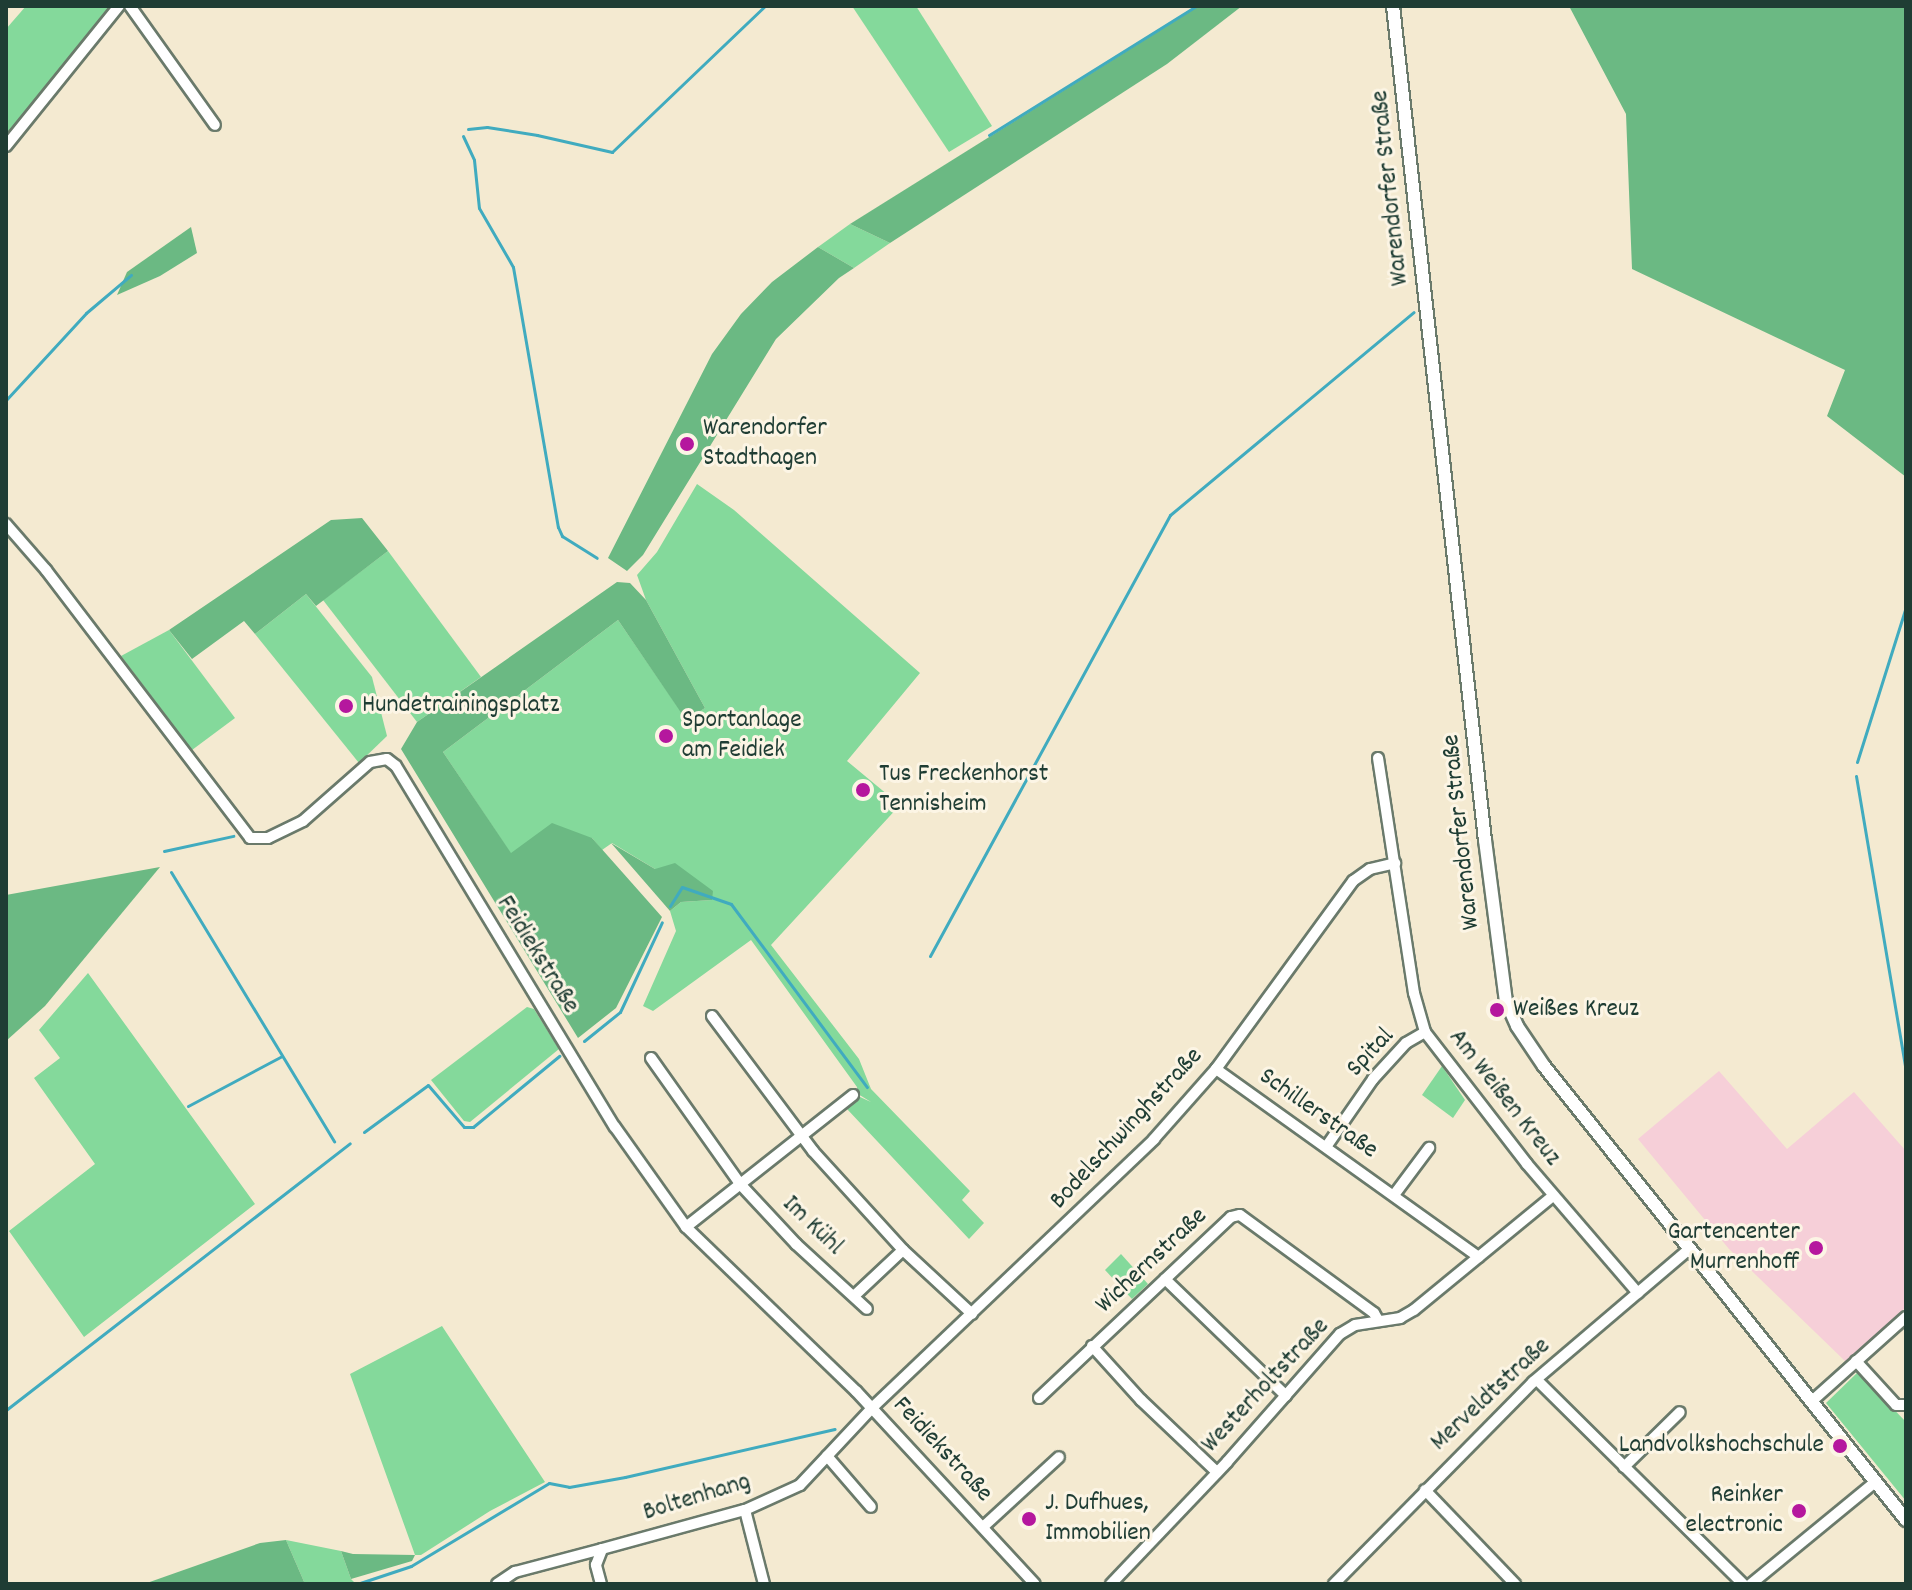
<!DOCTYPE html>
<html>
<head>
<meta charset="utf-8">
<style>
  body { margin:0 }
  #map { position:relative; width:1912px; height:1590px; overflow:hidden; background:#f4ead1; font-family:Dekko,sans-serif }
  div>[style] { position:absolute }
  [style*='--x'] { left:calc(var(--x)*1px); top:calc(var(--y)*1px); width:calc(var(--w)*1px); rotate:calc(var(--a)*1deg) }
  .built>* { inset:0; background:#f6cfd8 }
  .green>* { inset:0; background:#84d99b }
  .forest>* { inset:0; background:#6bb983 }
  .stream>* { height:3px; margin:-1.5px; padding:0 1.5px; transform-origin:1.5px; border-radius:1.5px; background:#40abbf }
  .roads { filter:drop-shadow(2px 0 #6a7a6b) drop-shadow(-2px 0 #6a7a6b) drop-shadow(0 2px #6a7a6b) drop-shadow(0 -2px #6a7a6b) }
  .minor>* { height:10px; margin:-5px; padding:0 5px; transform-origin:5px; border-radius:5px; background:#fff }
  .major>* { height:12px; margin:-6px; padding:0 6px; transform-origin:6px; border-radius:6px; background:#fff }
  .dots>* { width:22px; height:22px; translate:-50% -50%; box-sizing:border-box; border:4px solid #fcf5e5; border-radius:50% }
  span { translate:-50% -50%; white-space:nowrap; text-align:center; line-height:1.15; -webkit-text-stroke:6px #fcf5e5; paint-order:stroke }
  .street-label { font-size:26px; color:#1f3d34 }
  .poi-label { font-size:26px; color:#1f3d34 }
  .left { translate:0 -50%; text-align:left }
  .right { translate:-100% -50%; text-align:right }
  .frame { position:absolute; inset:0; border:8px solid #1f3d34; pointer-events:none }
</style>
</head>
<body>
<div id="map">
  <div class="built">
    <div style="clip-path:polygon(1719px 1071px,1787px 1149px,1854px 1092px,1906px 1151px,1906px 1307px,1846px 1362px,1729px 1249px,1638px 1139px)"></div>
  </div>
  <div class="green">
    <div style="clip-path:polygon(26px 6px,113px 6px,6px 138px,6px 29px)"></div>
    <div style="clip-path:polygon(852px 6px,916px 6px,992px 126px,949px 152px)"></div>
    <div style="clip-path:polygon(850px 224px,890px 243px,854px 268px,818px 247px)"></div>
    <div style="clip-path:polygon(697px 484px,734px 510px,920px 673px,847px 761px,900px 805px,771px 945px,859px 1059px,871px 1089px,970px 1191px,962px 1200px,984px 1223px,969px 1239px,847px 1109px,860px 1097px,871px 1102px,858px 1094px,857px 1087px,751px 940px,653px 1011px,643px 1006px,676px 931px,670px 911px,681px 902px,712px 900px,712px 891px,655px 869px,612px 843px,602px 850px,592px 838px,511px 854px,443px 752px,618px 620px,686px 719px,705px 708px,646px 600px,637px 575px,657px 552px)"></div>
    <div style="clip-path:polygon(388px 551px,481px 677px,417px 722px,323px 600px)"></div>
    <div style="clip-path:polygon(306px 594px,372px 677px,387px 736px,359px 763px,255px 634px)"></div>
    <div style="clip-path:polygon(169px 630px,235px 718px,192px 750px,121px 656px)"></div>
    <div style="clip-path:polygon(88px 973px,255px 1204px,84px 1337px,9px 1231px,95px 1164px,34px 1078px,60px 1058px,39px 1030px)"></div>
    <div style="clip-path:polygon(527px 1007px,534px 1009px,559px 1049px,470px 1122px,464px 1121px,431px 1080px)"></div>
    <div style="clip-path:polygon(1442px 1066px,1465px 1100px,1453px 1118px,1422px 1095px)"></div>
    <div style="clip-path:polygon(1121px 1254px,1148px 1284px,1132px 1299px,1105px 1270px)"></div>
    <div style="clip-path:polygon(442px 1326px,545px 1482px,490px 1511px,421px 1555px,415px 1555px,350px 1374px)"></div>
    <div style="clip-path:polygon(1858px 1372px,1906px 1422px,1906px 1501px,1826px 1403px)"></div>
    <div style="clip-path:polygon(286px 1540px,341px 1551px,351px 1579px,356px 1584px,305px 1584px)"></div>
  </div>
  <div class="forest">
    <div style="clip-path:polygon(1199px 6px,1242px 6px,1167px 64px,890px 243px,850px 224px)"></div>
    <div style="clip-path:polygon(1569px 6px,1903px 6px,1906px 13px,1906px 477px,1827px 416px,1845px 370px,1632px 269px,1626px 114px)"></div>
    <div style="clip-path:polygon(191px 227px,197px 253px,160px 276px,117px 295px,127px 272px)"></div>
    <div style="clip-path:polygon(818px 247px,854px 268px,839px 278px,776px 339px,643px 555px,627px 571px,608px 558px,712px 354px,741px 314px,772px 282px)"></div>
    <div style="clip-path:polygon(362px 518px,388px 551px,316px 606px,306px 594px,255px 634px,244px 621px,192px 659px,169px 630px,331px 520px)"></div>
    <div style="clip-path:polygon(617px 582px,630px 583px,646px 600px,705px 708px,686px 720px,618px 620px,443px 752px,511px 853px,552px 823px,592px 838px,662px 917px,616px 1008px,578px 1038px,401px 749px,417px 722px)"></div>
    <div style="clip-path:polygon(611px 843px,655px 869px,675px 863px,713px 891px,712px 900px,681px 902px,670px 911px)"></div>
    <div style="clip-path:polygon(160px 867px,45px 1006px,6px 1041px,6px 895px)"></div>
    <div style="clip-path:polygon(286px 1540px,305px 1584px,144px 1584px,260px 1543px)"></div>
    <div style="clip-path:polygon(341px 1551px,353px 1554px,415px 1555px,412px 1561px,351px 1579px)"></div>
  </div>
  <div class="stream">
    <div style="--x:468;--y:129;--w:19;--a:-6"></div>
    <div style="--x:487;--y:127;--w:51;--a:9.1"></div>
    <div style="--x:537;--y:135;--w:77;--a:12.8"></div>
    <div style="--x:612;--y:152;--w:211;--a:-43.7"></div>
    <div style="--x:989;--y:135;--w:244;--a:-31.9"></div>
    <div style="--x:463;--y:136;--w:26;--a:65"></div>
    <div style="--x:474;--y:160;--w:48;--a:84.1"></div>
    <div style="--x:479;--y:208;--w:68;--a:60"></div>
    <div style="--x:513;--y:267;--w:264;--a:80.2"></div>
    <div style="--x:558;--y:527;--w:10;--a:66"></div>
    <div style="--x:562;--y:536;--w:41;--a:32.2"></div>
    <div style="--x:6;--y:400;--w:118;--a:-47.4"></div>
    <div style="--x:86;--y:313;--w:59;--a:-40.2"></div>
    <div style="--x:1857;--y:762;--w:163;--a:-72.5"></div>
    <div style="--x:1856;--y:776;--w:301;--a:80.4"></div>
    <div style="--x:164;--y:851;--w:71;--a:-12.3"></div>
    <div style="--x:171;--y:872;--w:315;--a:58.8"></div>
    <div style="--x:670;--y:906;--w:22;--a:-58"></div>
    <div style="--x:682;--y:887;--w:52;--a:19.1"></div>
    <div style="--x:731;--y:904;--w:228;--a:53.4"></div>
    <div style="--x:930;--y:956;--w:502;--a:-61.44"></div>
    <div style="--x:1170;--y:515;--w:317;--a:-39.8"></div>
    <div style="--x:584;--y:1041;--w:46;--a:-38.9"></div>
    <div style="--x:620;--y:1012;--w:99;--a:-65"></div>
    <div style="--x:188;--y:1106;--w:106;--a:-28"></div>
    <div style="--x:364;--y:1132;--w:79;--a:-36.3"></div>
    <div style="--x:428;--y:1085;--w:55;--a:49.4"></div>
    <div style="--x:464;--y:1127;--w:9;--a:0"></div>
    <div style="--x:473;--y:1127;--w:112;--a:-39.5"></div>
    <div style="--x:6;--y:1410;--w:435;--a:-37.8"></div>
    <div style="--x:357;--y:1584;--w:57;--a:-18.4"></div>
    <div style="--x:411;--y:1566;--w:161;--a:-31"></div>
    <div style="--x:549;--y:1483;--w:20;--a:11"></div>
    <div style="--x:569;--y:1487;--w:57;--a:-10.1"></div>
    <div style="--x:625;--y:1477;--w:215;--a:-12.9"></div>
  </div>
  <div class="roads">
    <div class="minor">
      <div style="--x:130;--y:6;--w:146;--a:54.5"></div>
      <div style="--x:6;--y:146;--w:180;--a:-51.1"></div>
      <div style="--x:6;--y:524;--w:61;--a:49"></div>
      <div style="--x:46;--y:570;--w:337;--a:52.7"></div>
      <div style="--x:250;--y:838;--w:18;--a:0"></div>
      <div style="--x:268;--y:838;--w:39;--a:-26"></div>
      <div style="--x:303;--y:821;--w:89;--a:-41.4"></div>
      <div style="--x:370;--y:762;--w:17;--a:-10"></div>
      <div style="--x:387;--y:759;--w:11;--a:38"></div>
      <div style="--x:396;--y:766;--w:422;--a:58.8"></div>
      <div style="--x:615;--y:1127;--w:123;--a:54.6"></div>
      <div style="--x:686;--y:1227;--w:236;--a:44"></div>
      <div style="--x:856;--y:1391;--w:263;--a:47.2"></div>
      <div style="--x:1378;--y:758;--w:238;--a:81.3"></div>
      <div style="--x:1414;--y:993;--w:41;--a:74.2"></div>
      <div style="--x:1425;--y:1032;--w:167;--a:52.3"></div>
      <div style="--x:1527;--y:1164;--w:170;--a:49.3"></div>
      <div style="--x:712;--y:1016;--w:169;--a:53.2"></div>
      <div style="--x:813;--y:1151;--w:134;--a:47.7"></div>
      <div style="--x:903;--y:1250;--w:94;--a:42.8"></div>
      <div style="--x:651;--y:1058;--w:156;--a:54.7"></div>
      <div style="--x:741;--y:1185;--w:81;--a:47"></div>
      <div style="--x:796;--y:1244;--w:96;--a:42.5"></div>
      <div style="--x:1216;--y:1069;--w:323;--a:35.6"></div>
      <div style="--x:1326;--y:1147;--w:83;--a:-55.3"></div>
      <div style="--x:1373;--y:1079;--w:49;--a:-47.5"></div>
      <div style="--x:1406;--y:1043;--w:22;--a:-30"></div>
      <div style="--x:1394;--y:1195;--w:59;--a:-53.3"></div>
      <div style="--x:686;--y:1227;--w:213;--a:-38.3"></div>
      <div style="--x:1165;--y:1279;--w:168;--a:44"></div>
      <div style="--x:854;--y:1296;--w:67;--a:-43.2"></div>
      <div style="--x:1092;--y:1346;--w:73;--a:47.8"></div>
      <div style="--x:1141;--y:1400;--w:105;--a:43.5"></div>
      <div style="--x:1856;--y:1361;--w:59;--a:47.7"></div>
      <div style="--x:1896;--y:1405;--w:10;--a:0"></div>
      <div style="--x:1537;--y:1380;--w:290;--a:44.7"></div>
      <div style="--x:1039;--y:1398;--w:264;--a:-43.3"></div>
      <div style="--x:1231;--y:1217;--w:9;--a:-13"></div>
      <div style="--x:1240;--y:1215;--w:166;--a:36.2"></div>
      <div style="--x:1374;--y:1313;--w:8;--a:60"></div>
      <div style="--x:1812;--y:1401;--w:126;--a:-41.8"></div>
      <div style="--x:827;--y:1456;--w:67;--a:49.2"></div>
      <div style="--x:1624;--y:1467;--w:78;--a:-44.5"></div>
      <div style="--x:1425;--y:1490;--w:130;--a:46.2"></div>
      <div style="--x:745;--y:1510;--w:76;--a:75.6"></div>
      <div style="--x:983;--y:1527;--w:103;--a:-42.6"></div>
      <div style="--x:497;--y:1584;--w:22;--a:-34"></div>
      <div style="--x:515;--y:1572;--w:90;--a:-14.8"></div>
      <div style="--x:601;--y:1584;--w:20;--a:-105"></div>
      <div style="--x:596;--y:1565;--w:17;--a:-69"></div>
      <div style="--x:602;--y:1549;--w:148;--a:-15.3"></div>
      <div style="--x:745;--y:1510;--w:60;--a:-24.4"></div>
      <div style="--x:800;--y:1485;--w:105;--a:-46.9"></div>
      <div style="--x:872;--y:1408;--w:390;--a:-43.6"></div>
      <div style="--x:1154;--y:1139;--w:94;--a:-48.5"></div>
      <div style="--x:1216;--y:1069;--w:233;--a:-53.9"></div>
      <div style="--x:1353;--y:881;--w:21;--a:-35"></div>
      <div style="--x:1370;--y:869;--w:26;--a:-13"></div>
      <div style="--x:1111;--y:1584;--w:168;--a:-46.4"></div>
      <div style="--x:1227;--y:1462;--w:171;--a:-48.6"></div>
      <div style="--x:1340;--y:1334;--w:17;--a:-31"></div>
      <div style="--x:1355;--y:1325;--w:46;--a:-8.8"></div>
      <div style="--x:1400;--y:1318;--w:16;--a:-30"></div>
      <div style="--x:1414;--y:1310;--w:180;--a:-39.4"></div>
      <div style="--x:1334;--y:1584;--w:284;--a:-45.4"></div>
      <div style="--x:1533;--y:1382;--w:205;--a:-40.4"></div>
      <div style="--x:1751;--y:1584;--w:161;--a:-39.4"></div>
    </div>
    <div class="major">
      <div style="--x:1393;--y:6;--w:839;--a:83.71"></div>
      <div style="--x:1485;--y:840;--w:162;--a:82.6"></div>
      <div style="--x:1506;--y:1001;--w:27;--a:66"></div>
      <div style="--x:1517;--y:1026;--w:48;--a:56"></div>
      <div style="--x:1544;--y:1066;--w:581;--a:51.43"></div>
    </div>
  </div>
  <div class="dots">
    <div style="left:687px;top:444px;background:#b5179e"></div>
    <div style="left:346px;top:706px;background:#b5179e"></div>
    <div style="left:666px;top:736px;background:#b5179e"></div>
    <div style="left:863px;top:790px;background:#b5179e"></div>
    <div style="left:1497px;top:1010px;background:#b5179e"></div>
    <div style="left:1816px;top:1248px;background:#b5179e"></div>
    <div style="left:1840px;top:1446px;background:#b5179e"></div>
    <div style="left:1799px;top:1511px;background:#b5179e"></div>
    <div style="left:1029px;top:1519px;background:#b5179e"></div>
  </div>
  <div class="street-label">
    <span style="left:1391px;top:188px;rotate:-96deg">Warendorfer Straße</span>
    <span style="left:1462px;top:832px;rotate:-96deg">Warendorfer Straße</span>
    <span style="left:537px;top:955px;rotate:58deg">Feidiekstraße</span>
    <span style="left:1371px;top:1053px;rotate:-47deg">Spital</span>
    <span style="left:1504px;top:1098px;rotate:52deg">Am Weißen Kreuz</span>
    <span style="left:1318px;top:1114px;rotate:35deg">Schillerstraße</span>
    <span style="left:1127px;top:1129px;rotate:-47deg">Bodelschwinghstraße</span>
    <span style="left:812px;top:1226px;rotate:44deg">Im Kühl</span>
    <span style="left:1152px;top:1261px;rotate:-43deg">Wichernstraße</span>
    <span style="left:1266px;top:1386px;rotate:-47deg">Westerholtstraße</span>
    <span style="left:1491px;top:1395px;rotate:-43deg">Merveldtstraße</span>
    <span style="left:942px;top:1450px;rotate:47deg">Feidiekstraße</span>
    <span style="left:697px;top:1498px;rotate:-17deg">Boltenhang</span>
  </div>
  <div class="poi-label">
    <span class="left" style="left:703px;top:444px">Warendorfer<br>Stadthagen</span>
    <span class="left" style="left:362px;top:706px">Hundetrainingsplatz</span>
    <span class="left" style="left:682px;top:736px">Sportanlage<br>am Feidiek</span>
    <span class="left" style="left:879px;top:790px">Tus Freckenhorst<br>Tennisheim</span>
    <span class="left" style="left:1513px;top:1010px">Weißes Kreuz</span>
    <span class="right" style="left:1800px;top:1248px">Gartencenter<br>Murrenhoff</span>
    <span class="right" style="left:1824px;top:1446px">Landvolkshochschule</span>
    <span class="right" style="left:1783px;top:1511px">Reinker<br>electronic</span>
    <span class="left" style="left:1045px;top:1519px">J. Dufhues,<br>Immobilien</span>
  </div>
  <div class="frame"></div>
</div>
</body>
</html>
